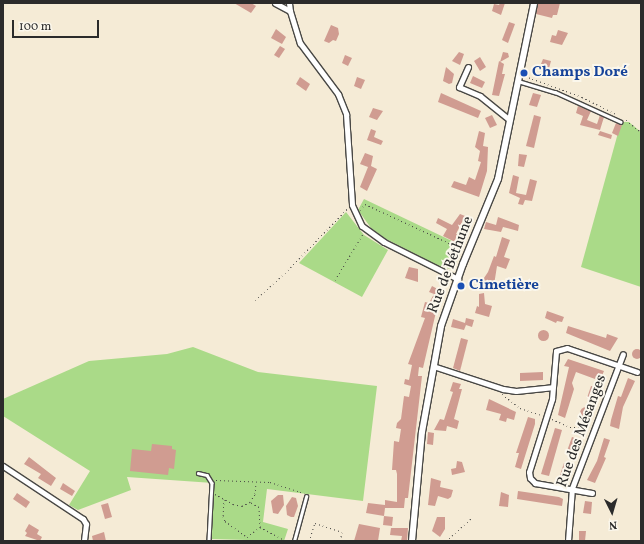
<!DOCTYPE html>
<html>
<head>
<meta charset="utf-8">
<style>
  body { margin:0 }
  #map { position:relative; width:644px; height:544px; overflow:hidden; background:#f5ebd6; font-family:Vollkorn,serif }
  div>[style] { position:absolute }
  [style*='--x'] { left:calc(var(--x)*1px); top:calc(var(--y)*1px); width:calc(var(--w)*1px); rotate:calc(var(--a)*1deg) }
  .green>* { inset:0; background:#aada88 }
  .building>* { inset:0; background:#d09c91 }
  .round { border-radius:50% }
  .path>* { height:1px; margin-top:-0.5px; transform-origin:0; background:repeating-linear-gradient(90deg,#494845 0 1px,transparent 0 4px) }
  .roads { filter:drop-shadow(1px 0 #494845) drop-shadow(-1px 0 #494845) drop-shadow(0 1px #494845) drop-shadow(0 -1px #494845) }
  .service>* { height:2.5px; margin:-1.25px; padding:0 1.25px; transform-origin:1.25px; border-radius:1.25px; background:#fff }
  .minor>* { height:5px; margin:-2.5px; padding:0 2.5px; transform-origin:2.5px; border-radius:2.5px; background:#fff }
  .tertiary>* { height:6px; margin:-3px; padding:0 3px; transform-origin:3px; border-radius:3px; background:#fff }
  .dots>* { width:11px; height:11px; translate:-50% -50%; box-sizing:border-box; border:2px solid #fbf7ec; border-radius:50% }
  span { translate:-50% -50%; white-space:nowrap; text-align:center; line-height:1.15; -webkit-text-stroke:4px #fbf7ec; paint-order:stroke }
  .transit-label { font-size:15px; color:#164399; font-weight:700 }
  .left { translate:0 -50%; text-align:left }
  .street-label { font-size:15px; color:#2b2b2b }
  .frame { position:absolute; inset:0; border:4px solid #2b2b2b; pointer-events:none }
  .north { position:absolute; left:592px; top:492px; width:40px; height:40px; -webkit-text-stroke:3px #fbf7ec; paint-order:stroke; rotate:175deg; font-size:11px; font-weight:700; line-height:16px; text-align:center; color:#2b2b2b }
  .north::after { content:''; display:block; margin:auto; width:14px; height:18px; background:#2b2b2b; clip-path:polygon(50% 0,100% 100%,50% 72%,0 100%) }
  .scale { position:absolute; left:12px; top:20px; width:87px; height:18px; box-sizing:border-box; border:2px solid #2b2b2b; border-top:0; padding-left:5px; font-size:12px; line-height:14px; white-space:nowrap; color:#2b2b2b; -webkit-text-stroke:3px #fbf7ec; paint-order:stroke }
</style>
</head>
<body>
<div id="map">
  <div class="green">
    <div style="clip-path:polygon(621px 122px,629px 122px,641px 132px,641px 287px,581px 267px)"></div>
    <div style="clip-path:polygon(364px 199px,452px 241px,450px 247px,461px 251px,453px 270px,437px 265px,386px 239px,371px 228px,358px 210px)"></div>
    <div style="clip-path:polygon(346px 212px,364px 235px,388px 250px,362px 297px,299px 263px)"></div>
    <div style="clip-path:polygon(193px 347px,258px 372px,377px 386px,363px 501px,267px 489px,263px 522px,288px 529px,284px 541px,212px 539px,213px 483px,127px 477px,131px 490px,78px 510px,69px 505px,90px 471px,3px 416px,3px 399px,89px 361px,167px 354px)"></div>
  </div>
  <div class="building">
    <div style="clip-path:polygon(234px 3px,251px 3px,256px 6px,251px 13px)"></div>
    <div style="clip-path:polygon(500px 3px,505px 3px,501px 15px,492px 11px,494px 4px,499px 5px)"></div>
    <div style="clip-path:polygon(538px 3px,560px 3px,557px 15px,553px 15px,552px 18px,536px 14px)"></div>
    <div style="clip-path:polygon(509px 22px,515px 24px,508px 43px,502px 40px)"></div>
    <div style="clip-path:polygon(331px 25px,338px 28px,339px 34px,336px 41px,333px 40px,329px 43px,324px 41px)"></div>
    <div style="clip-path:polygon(276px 29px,286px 37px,282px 44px,271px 38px)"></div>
    <div style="clip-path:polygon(558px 30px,568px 33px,562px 45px,550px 42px,552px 35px,556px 36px)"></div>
    <div style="clip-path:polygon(280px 46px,285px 49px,279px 58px,274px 55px)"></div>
    <div style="clip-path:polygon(459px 52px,464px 54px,460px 65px,452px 61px)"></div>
    <div style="clip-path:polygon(503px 52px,508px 53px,509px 57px,500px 62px)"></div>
    <div style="clip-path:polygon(345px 55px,352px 58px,348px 66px,342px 63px)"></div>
    <div style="clip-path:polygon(480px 57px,486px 67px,480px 71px,474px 61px)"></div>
    <div style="clip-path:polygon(543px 59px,551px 61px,548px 72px,539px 69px)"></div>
    <div style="clip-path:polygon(499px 61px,504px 64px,502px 74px,505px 74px,499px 96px,492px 95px)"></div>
    <div style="clip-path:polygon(446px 67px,454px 74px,452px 83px,449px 84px,443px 81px)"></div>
    <div style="clip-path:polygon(473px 76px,485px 82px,482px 88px,470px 83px)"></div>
    <div style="clip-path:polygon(300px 77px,310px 84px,306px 91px,296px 84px)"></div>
    <div style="clip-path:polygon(357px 77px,365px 80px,361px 89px,354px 86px)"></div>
    <div style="clip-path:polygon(441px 93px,481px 111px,478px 118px,438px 102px)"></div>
    <div style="clip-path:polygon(533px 93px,541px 95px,537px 107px,529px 105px)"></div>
    <div style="clip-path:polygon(578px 106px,591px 111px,587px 120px,597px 124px,600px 115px,604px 117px,600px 130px,580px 125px,583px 116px,576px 113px)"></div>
    <div style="clip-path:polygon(373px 108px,383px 111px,377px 120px,369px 117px)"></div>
    <div style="clip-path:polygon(492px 115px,497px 125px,490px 128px,485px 118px)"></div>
    <div style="clip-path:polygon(534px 115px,541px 117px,534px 148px,526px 146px)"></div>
    <div style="clip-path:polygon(616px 123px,622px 125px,618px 136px,612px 133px)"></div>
    <div style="clip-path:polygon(371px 129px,376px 131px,374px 137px,383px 141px,381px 145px,367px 140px)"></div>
    <div style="clip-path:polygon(479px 131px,485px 133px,483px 146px,488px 147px,487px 171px,479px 197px,451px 187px,454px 181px,466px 185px,469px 177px,475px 180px,481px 162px,478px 161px,480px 151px,475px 147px)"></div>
    <div style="clip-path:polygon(600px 131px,612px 135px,611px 139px,598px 135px)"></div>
    <div style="clip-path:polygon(365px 153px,373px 156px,371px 166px,377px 169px,367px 191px,360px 187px,368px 167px,360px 164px)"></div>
    <div style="clip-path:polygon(519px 154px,527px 155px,524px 167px,518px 166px)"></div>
    <div style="clip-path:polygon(513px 175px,519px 177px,516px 193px,526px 195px,530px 179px,537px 181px,532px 201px,525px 200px,523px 205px,518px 204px,520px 198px,509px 193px)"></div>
    <div style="clip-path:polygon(460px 214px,465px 216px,456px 234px,466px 239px,463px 246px,443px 236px,447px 229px,436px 223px,438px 218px,452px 225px)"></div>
    <div style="clip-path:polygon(498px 217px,519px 225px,518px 231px,503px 227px,501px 232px,484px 229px,486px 222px,496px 225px)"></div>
    <div style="clip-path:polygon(502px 237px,510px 240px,504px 257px,510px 259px,506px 269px,497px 266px,494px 285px,482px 281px,488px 272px,494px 256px,496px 257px)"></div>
    <div style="clip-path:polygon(409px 267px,418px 269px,418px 282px,405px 278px)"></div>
    <div style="clip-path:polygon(432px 286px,443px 292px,439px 299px,423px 368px,419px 367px,418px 376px,422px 376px,408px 498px,405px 498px,404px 508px,385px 508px,384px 516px,366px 513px,368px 503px,385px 505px,385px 500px,397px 502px,397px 474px,396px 470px,392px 470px,394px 441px,399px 442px,401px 429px,396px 428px,397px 423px,401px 419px,404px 396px,409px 397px,411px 386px,404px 384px,405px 379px,409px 380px,412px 365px,408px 364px,425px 318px,421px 317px,425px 302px,429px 303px,434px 294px,429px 292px)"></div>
    <div style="clip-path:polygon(484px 293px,485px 304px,492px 306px,489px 317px,475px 313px,477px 306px,479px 307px,479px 294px)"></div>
    <div style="clip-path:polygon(547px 311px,564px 317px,562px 322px,557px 321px,556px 323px,545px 318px)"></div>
    <div style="clip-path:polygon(466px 318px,474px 320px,472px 327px,466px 325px,464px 330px,451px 327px,453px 319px,465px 323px)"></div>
    <div style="clip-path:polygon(568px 326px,606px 338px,607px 334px,618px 338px,610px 351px,566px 333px)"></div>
    <div class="round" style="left:537.5px;top:329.5px;width:11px;height:11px"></div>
    <div style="clip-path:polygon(461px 338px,468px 340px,460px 371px,453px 368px)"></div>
    <div class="round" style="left:632px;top:349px;width:10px;height:10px"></div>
    <div style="clip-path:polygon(568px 359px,604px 371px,601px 378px,596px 376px,595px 379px,576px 372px,572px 383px,574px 389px,565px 418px,558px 415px,569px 367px,564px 366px)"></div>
    <div style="clip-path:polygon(543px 372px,543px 380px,520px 381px,520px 373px)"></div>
    <div style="clip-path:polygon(628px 378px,635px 381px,623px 407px,619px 429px,610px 426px,611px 420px,618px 396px,621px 397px)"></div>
    <div style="clip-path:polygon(453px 382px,461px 384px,459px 389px,462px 389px,454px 419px,459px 421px,457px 429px,447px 426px,446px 431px,434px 430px,440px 419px,444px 420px,453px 392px,450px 391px)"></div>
    <div style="clip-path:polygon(591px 386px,598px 388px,594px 400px,587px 398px)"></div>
    <div style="clip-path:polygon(489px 399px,516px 412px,514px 420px,507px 418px,506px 422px,499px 420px,501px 414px,486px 410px)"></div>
    <div class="round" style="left:580px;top:407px;width:12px;height:12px"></div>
    <div style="clip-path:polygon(528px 417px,535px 419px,535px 424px,521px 469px,515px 467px,519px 453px,516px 453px)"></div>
    <div style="clip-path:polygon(555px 428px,562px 430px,549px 476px,541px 474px)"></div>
    <div style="clip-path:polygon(428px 432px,434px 433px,433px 445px,427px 444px)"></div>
    <div style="clip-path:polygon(572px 437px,580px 440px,575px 453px,567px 451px)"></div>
    <div style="clip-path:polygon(604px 438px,610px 440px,604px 457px,606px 458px,595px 483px,587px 480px,597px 461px)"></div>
    <div style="clip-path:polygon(152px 444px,172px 446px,172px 449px,176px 450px,174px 469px,169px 468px,168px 475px,130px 471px,132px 449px,151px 451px)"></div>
    <div style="clip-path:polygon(29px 457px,56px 478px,51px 486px,38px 478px,41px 474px,24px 464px)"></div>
    <div style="clip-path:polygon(457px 461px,462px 462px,465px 472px,452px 475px,451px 469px,456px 468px)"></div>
    <div style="clip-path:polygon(564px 463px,572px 466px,567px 477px,560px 475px)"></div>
    <div style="clip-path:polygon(431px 478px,441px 481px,440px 487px,453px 490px,451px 497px,448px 499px,438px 496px,435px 506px,428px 505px)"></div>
    <div style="clip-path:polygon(63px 483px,75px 491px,72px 496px,60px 489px)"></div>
    <div style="clip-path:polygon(518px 491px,559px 497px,563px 499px,562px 506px,517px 499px)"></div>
    <div style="clip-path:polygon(501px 492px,509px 495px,508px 507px,499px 506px)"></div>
    <div style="clip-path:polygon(17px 493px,30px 502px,26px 508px,13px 499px)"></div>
    <div style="clip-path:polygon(278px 495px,283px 495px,284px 505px,278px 514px,273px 513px,271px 501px)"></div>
    <div style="clip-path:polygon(292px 497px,296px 498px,298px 506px,294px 517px,291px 517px,287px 515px,286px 506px)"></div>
    <div style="clip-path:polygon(585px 501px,592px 502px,591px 514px,583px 513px)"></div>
    <div style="clip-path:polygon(108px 503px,112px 517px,105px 519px,101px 505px)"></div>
    <div style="clip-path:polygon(384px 516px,393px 517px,392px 526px,383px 525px)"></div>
    <div style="clip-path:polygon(437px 517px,445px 517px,445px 529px,440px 537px,432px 531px)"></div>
    <div style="clip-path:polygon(29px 524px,39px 530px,37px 534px,42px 537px,40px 541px,25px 536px,27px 533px,25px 531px)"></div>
    <div style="clip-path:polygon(359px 524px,380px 528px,378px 541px,354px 541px)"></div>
    <div style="clip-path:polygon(391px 528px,408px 528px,407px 541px,401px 541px,402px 536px,390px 535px)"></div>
    <div style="clip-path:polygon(579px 531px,586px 531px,585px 541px,579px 541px)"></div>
    <div style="clip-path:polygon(104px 532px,106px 541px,93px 541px,92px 536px)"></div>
  </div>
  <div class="path">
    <div style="--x:525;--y:76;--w:61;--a:20.2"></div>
    <div style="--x:582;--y:97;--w:40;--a:26.6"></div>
    <div style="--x:626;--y:120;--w:19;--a:39"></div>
    <div style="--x:360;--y:210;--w:8;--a:-50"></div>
    <div style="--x:365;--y:204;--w:95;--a:24.9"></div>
    <div style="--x:335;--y:280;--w:54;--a:-58.7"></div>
    <div style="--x:255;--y:300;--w:40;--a:-42"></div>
    <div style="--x:285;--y:273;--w:91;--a:-45.9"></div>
    <div style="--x:502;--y:394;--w:23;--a:38"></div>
    <div style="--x:520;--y:408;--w:23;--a:18"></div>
    <div style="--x:552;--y:419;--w:20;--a:24"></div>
    <div style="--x:570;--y:427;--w:20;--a:0"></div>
    <div style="--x:216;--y:480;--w:54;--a:2.1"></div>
    <div style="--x:270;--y:482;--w:36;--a:18"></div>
    <div style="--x:215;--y:494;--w:21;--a:29"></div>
    <div style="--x:233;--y:504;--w:9;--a:13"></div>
    <div style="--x:242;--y:506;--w:9;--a:-27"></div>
    <div style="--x:250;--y:502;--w:9;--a:-58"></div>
    <div style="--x:255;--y:494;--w:11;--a:-85"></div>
    <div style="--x:224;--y:499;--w:17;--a:93"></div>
    <div style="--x:223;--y:516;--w:5;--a:68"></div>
    <div style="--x:225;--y:521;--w:27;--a:36"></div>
    <div style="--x:247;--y:537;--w:16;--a:-38"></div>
    <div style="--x:260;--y:527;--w:20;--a:-93"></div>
    <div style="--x:259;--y:507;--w:10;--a:-151"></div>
    <div style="--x:260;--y:527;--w:30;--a:28"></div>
    <div style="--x:309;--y:541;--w:19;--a:-72"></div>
    <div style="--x:315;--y:523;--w:28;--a:18"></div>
    <div style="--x:342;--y:532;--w:9;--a:103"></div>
    <div style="--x:446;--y:541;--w:36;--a:-42"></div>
  </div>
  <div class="roads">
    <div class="service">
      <div style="--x:518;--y:81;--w:39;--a:17"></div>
      <div style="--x:555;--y:92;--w:72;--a:24.4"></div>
      <div style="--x:198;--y:473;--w:9;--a:13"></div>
      <div style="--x:207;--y:475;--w:9;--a:58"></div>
      <div style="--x:212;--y:483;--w:58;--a:93"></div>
      <div style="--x:294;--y:541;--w:46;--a:-74.7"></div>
    </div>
    <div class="minor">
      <div style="--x:275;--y:3;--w:17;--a:28"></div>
      <div style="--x:290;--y:11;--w:34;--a:73"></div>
      <div style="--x:300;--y:43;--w:64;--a:53.3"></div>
      <div style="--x:338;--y:94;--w:22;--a:68"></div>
      <div style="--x:346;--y:114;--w:91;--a:86.2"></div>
      <div style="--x:352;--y:205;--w:23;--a:65"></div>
      <div style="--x:362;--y:226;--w:27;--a:36"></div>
      <div style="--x:384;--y:242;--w:83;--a:26.6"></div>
      <div style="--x:289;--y:3;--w:8;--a:83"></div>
      <div style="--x:468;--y:67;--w:22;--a:114"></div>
      <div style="--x:459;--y:87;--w:23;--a:23"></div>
      <div style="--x:480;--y:96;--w:38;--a:39"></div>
      <div style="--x:433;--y:366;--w:74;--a:18.2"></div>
      <div style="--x:503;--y:389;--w:13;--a:9"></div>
      <div style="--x:516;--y:391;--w:36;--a:-6"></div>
      <div style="--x:3;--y:466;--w:96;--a:33.5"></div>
      <div style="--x:83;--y:519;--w:6;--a:59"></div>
      <div style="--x:86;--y:524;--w:17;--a:97"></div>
      <div style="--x:592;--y:493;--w:58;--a:-170"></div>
      <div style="--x:535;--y:483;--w:7;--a:-135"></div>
      <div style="--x:530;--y:478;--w:6;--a:-99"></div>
      <div style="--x:529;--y:472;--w:77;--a:-72.5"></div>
      <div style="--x:552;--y:399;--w:48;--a:-85.2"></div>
      <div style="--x:556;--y:351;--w:11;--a:-15"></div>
      <div style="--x:567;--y:348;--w:74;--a:18.9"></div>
      <div style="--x:568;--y:541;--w:53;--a:-85.7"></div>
      <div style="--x:572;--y:488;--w:143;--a:-69.2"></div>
    </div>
    <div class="tertiary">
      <div style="--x:412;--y:541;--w:109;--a:-84.8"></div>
      <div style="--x:422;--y:432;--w:108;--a:-79.8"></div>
      <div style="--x:441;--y:326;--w:66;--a:-70.5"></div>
      <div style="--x:463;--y:264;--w:92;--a:-67.6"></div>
      <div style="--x:498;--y:179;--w:180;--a:-78.4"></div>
    </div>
  </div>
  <div class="dots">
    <div style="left:524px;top:73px;background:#1a4fb4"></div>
    <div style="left:461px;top:286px;background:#1a4fb4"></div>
  </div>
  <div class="transit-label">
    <span class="left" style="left:532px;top:73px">Champs Doré</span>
    <span class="left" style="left:469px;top:286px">Cimetière</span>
  </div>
  <div class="street-label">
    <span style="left:451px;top:265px;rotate:-69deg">Rue de Béthune</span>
    <span style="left:582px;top:431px;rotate:-70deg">Rue des Mésanges</span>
  </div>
  <div class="frame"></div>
  <div class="north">N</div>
  <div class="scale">100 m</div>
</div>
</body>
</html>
